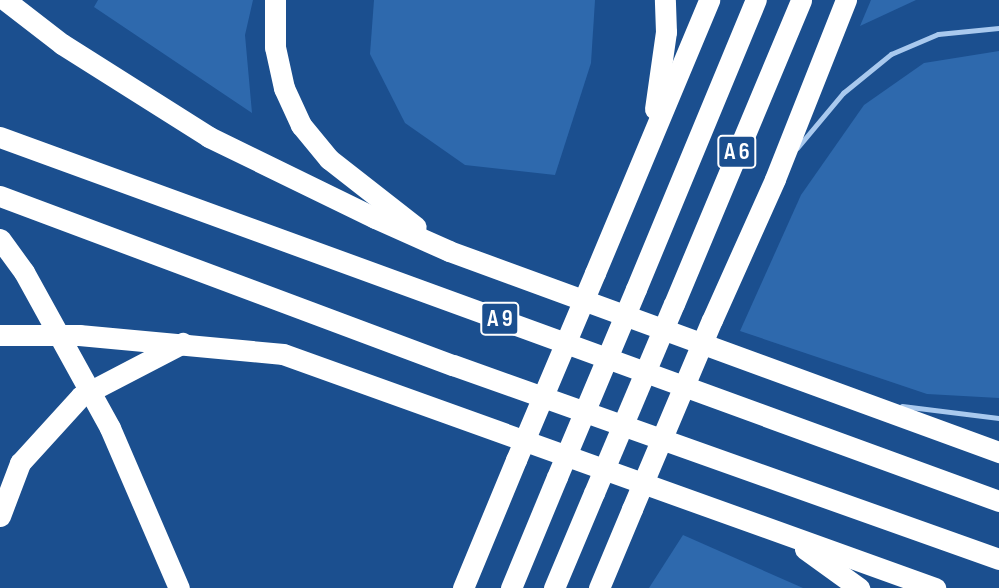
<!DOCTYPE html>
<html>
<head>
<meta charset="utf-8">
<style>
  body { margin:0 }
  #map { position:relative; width:999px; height:588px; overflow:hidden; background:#1b4f8f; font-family:"Sofia Sans Condensed",sans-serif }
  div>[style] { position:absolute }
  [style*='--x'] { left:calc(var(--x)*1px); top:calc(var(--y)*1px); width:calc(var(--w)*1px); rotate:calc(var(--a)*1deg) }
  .green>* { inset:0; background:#2e69ad }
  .service>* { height:5px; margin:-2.5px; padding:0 2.5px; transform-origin:2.5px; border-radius:2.5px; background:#a9c9ee }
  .motorway>* { height:21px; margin:-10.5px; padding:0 10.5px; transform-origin:10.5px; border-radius:10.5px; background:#fff }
  .motorway-bridge>* { height:21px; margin:-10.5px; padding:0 10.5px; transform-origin:10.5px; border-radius:10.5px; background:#fff }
  span { translate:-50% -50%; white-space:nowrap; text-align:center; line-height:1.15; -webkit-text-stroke:5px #1b4f8f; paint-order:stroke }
  .shield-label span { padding:2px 5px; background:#1b4f8f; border:2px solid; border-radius:5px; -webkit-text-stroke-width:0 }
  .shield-label { font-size:23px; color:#fff; font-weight:700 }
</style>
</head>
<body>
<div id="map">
  <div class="green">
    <div style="clip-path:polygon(98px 0,253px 0,245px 35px,252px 113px,94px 7px)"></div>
    <div style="clip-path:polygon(374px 0,595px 0,591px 63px,555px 175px,465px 165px,405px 123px,370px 54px)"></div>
    <div style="clip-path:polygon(871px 0,916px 0,860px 26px)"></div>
    <div style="clip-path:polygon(999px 51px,999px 398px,927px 394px,740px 331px,801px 195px,864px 105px,924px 63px)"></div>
    <div style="clip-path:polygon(683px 535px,803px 588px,649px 588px)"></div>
  </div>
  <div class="service">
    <div style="--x:797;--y:148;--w:72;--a:-50.1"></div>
    <div style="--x:843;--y:93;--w:62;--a:-39.1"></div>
    <div style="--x:891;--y:54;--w:51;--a:-23.1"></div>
    <div style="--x:938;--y:34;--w:61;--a:-5.6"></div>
    <div style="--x:902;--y:406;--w:98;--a:7.1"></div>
  </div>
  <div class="motorway">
    <div style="--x:5;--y:0;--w:72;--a:37.7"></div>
    <div style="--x:62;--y:44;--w:174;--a:32.3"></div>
    <div style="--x:209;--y:137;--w:185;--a:26"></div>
    <div style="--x:375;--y:218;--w:81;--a:24"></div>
    <div style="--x:449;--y:251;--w:586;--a:20.08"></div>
    <div style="--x:275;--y:0;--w:47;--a:90"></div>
    <div style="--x:275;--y:47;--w:42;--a:77.6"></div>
    <div style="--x:284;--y:88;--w:41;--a:65.3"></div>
    <div style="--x:301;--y:125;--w:44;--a:50.5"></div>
    <div style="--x:329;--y:159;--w:110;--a:38"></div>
    <div style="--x:655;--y:109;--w:78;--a:-81.9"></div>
    <div style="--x:666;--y:32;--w:32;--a:-92"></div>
    <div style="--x:0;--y:137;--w:1063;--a:20.02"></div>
    <div style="--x:0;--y:196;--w:483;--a:20.5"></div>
    <div style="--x:453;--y:365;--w:579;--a:19.56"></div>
    <div style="--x:595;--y:273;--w:296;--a:-67.3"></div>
    <div style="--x:636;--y:289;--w:313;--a:-67.5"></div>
    <div style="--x:674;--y:304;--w:329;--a:-67.3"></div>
    <div style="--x:712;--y:320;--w:154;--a:-65.9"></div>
    <div style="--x:775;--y:179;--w:193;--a:-68.4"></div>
    <div style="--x:0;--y:335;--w:79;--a:0"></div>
    <div style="--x:79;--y:335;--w:205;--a:5.3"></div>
    <div style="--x:283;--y:354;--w:693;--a:19.74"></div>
    <div style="--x:0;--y:516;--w:57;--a:-69.3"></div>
    <div style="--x:20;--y:463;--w:91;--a:-47.7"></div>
    <div style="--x:81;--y:396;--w:115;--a:-27.5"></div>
    <div style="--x:805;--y:549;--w:67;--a:35.8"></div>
    <div style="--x:463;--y:588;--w:139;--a:-67.5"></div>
    <div style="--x:511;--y:588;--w:120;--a:-67.5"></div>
    <div style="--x:554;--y:588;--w:103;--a:-67.2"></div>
    <div style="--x:599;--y:588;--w:86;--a:-67.3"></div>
  </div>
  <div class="motorway-bridge">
    <div style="--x:0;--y:239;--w:41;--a:54"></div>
    <div style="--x:24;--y:272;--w:178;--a:61.1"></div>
    <div style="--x:110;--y:428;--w:174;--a:66.7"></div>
    <div style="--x:516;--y:460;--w:203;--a:-67.1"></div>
    <div style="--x:557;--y:477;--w:204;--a:-67.2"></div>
    <div style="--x:594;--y:493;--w:205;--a:-67.1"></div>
    <div style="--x:632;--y:509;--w:205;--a:-67.1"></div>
  </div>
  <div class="shield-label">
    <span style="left:737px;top:152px">A 6</span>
    <span style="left:500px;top:319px">A 9</span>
  </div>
</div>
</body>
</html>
